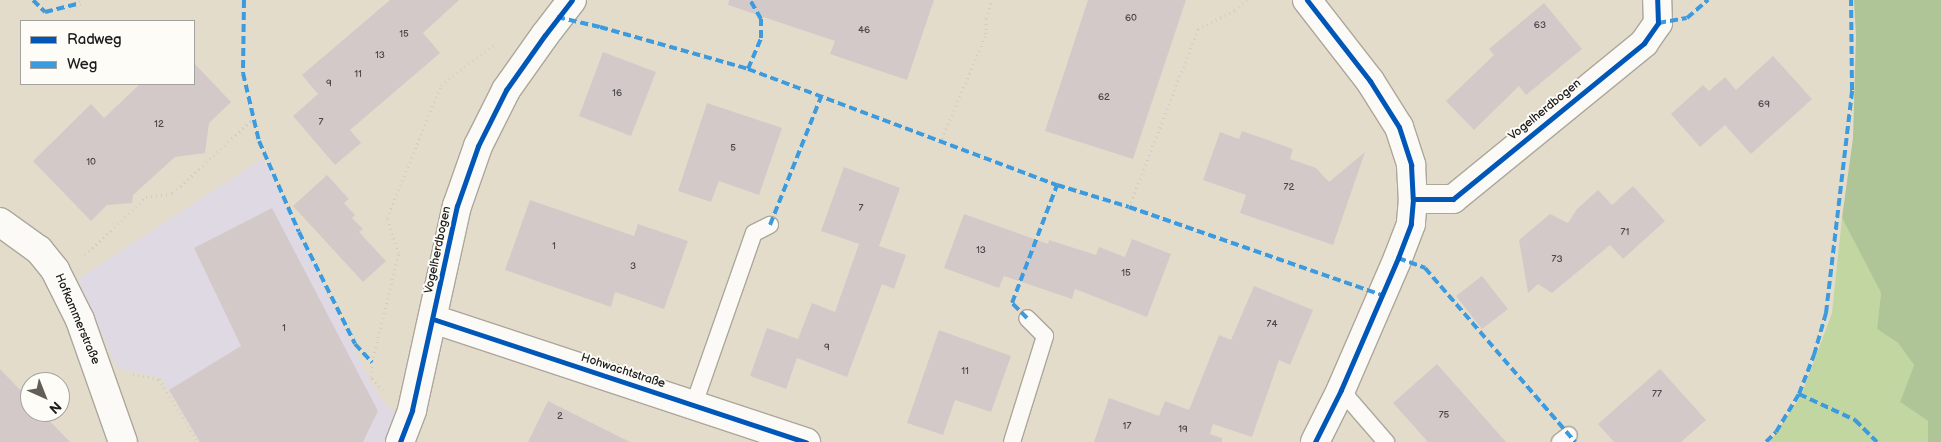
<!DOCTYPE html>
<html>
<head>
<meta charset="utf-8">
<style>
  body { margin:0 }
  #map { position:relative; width:1941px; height:442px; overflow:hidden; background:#e4dcca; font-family:"Balsamiq Sans",sans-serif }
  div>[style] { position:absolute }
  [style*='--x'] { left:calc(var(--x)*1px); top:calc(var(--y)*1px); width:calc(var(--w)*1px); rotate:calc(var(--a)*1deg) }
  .built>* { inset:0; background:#dfd9e3 }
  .green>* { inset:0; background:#c1d6a0 }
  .forest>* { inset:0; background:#afc597 }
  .building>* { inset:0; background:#d4c9c9 }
  .path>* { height:3px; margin-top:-1.5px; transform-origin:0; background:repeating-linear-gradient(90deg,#cfcdc8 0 1px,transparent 0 5px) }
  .roads { filter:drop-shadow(1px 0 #aca79b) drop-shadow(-1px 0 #aca79b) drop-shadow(0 1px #aca79b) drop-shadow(0 -1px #aca79b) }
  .service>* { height:16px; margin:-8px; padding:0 8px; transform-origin:8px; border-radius:8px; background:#fbfaf7 }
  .minor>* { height:28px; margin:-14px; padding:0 14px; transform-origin:14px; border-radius:14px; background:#fbfaf7 }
  .quiet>* { height:4px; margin-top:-2px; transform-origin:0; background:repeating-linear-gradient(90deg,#3c9bdf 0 8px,transparent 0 12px) }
  .cycleway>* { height:5px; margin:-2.5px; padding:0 2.5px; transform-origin:2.5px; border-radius:2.5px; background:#0057b8 }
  span { translate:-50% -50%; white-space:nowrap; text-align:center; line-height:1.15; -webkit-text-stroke:4px #fdfcf7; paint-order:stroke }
  .number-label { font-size:10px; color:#4a4747 }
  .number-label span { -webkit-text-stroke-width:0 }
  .street-label { font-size:12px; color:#1c1c1c }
  .legend { position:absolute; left:20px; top:20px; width:175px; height:65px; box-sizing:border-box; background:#fdfcf7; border:1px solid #a3a29f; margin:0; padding:6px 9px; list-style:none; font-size:15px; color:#1c1c1c }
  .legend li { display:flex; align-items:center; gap:10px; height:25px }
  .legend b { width:25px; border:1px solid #a3a29f }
  .north { position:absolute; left:20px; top:372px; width:50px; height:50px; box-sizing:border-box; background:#fdfcf7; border:1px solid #a3a29f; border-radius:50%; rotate:136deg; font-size:14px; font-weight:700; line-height:20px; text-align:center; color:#1c1c1c }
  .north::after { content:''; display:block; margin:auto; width:18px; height:22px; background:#625f59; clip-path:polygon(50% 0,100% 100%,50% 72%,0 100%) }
</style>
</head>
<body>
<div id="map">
  <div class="built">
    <div style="clip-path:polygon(263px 158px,373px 387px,386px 405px,395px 411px,385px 442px,200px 442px,161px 378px,117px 368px,78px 279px)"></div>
  </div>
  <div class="green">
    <div style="clip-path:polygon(1842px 218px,1881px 293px,1877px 329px,1898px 343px,1914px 365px,1900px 402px,1928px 421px,1928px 442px,1770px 442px,1801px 396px,1832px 313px)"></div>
  </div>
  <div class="forest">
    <div style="clip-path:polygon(1854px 0,1941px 0,1941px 442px,1928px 442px,1928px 421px,1900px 402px,1914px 365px,1898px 343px,1877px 329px,1881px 293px,1842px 218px,1853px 138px,1856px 36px)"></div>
  </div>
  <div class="building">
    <div style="clip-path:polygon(390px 0,459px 0,423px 33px,440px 53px,350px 130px,361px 143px,335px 165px,293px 116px,318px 94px,302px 75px)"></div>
    <div style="clip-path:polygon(729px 0,934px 0,907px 80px,830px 54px,835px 41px,728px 5px)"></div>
    <div style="clip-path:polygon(1088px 0,1186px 0,1133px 159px,1045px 131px)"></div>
    <div style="clip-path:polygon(1544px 3px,1582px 49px,1526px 95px,1519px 86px,1474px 130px,1446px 101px,1494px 55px,1489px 49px)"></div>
    <div style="clip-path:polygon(603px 52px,656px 72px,631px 136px,579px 116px)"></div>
    <div style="clip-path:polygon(1773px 56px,1812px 99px,1751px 154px,1725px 125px,1700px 147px,1671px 114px,1703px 85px,1709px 91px,1725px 77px,1736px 90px)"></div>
    <div style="clip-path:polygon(194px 63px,231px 102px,209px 123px,205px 153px,175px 157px,133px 195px,132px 203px,107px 205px,91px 221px,33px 161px,91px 104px,104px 118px,140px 84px,194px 84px)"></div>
    <div style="clip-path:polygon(707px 103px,782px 128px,759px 195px,719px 181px,711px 202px,678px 191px)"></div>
    <div style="clip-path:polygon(1242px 131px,1293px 149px,1290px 159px,1316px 168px,1329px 182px,1365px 152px,1333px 245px,1240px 213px,1246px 195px,1203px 180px,1220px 132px,1239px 139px)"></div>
    <div style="clip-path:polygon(844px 167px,900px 188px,879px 246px,906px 255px,894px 289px,882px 284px,847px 377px,797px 358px,786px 389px,750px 376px,767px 328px,798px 339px,812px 303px,835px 312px,859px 244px,821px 231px)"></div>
    <div style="clip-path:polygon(327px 175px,349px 199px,344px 203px,355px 215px,352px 218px,363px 229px,359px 232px,386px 261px,363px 282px,293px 206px)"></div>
    <div style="clip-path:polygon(1633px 186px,1665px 221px,1623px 259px,1610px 245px,1552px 293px,1538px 284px,1528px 293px,1519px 240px,1550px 214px,1568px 223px,1577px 209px,1598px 190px,1612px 205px)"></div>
    <div style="clip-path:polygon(530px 200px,634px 236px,638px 224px,688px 241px,664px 309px,615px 292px,611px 307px,505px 270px)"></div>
    <div style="clip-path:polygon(272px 208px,378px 411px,363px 442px,200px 442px,169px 390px,241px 346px,194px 248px)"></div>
    <div style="clip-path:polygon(964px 214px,1048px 244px,1049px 240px,1096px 255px,1099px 247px,1125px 257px,1132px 239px,1171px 254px,1147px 317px,1075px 289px,1072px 299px,1004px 276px,999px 288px,944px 268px)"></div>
    <div style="clip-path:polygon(1482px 276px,1508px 309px,1482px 329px,1456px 296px)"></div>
    <div style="clip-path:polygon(1254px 286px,1313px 310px,1290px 365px,1279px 360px,1252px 437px,1213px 424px,1210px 434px,1222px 438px,1222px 442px,1094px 442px,1109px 398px,1159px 416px,1165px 401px,1189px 410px,1219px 335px,1231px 340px)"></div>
    <div style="clip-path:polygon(939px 330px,1011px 356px,991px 412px,955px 400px,943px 435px,907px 423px)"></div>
    <div style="clip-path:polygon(1437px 364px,1506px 442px,1428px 442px,1393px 403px)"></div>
    <div style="clip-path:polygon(0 369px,30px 400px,30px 412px,41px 412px,70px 442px,0 442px)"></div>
    <div style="clip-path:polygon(1660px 369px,1706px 420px,1681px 442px,1614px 442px,1598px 424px)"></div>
    <div style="clip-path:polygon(548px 401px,630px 442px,528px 442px)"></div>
  </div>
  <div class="path">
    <div style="--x:940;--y:143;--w:118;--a:-67.1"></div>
    <div style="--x:986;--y:34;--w:16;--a:-90"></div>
    <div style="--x:986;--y:18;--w:19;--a:-72"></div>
    <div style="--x:1129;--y:207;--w:191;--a:-68.8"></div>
    <div style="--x:1198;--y:29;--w:42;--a:-27.2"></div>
    <div style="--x:1235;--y:10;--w:16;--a:-40"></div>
    <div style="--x:85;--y:255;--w:84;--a:-43.6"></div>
    <div style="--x:146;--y:197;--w:27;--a:-8"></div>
    <div style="--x:173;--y:193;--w:109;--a:-42.8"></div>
    <div style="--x:133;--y:374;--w:26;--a:11"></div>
    <div style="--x:159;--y:379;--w:74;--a:58.2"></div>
    <div style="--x:383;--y:390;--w:18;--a:-133"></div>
    <div style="--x:371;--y:377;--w:15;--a:-86"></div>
    <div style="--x:372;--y:362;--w:112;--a:-76.1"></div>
    <div style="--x:399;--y:253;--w:37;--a:-109"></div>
    <div style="--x:387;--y:218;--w:144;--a:-67.9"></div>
    <div style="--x:441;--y:85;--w:70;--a:-36.9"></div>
  </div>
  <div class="roads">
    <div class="service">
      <div style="--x:1341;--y:390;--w:69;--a:49.1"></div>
      <div style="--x:694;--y:404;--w:181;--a:-70.7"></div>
      <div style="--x:754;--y:233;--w:18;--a:-27"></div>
      <div style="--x:1012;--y:442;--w:111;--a:-72.7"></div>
      <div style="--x:1045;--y:336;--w:25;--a:-135"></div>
      <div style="--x:1560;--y:442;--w:11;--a:-38"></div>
    </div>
    <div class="minor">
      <div style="--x:1307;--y:0;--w:103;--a:52.1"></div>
      <div style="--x:1370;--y:81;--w:54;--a:57.8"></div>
      <div style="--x:1399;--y:127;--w:40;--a:72"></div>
      <div style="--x:1411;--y:165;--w:34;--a:87"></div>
      <div style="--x:1413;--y:199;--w:25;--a:95"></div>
      <div style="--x:1411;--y:224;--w:36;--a:111"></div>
      <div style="--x:1398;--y:258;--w:144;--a:113.4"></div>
      <div style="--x:1341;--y:390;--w:58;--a:116.6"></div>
      <div style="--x:1413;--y:199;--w:40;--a:0"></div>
      <div style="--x:1453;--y:199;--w:247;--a:-39.2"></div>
      <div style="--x:1644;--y:43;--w:24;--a:-55"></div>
      <div style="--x:1658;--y:23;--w:23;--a:-92"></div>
      <div style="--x:0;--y:222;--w:48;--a:35.7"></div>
      <div style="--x:39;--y:250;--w:26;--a:51"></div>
      <div style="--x:55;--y:270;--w:56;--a:63.4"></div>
      <div style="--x:80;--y:320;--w:129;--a:70.6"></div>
      <div style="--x:433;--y:319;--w:393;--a:18.3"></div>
      <div style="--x:400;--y:442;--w:34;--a:-69"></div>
      <div style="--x:412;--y:410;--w:209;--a:-77.6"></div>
      <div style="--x:457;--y:206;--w:64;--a:-70.7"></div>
      <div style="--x:478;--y:146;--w:63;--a:-63.4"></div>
      <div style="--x:506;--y:90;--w:67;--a:-54.7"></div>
      <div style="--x:545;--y:35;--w:44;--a:-52.4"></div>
    </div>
  </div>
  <div class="quiet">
    <div style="--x:33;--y:0;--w:17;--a:45"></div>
    <div style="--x:45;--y:12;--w:36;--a:-14"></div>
    <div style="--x:244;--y:0;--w:73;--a:90.8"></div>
    <div style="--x:243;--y:73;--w:70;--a:76.8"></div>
    <div style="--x:259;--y:141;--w:99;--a:66.3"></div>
    <div style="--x:299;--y:232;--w:125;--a:63.4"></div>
    <div style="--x:355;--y:344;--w:25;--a:47"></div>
    <div style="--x:557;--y:17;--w:44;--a:13.1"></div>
    <div style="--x:600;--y:27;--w:154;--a:15.8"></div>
    <div style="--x:748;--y:69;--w:330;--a:20.6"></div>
    <div style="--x:1057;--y:185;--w:75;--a:17"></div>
    <div style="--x:1129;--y:207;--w:268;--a:19.2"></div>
    <div style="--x:1658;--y:23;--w:29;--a:-10"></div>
    <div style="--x:1687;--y:18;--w:28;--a:-41"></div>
    <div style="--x:748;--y:69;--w:34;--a:-67"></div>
    <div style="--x:761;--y:38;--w:19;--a:-90"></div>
    <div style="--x:761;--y:19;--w:22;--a:-120"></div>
    <div style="--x:770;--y:225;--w:138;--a:-68.3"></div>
    <div style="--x:1398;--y:258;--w:29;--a:20"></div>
    <div style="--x:1425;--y:268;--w:230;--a:49.2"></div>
    <div style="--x:1027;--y:318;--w:21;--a:-135"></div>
    <div style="--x:1012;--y:303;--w:126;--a:-69.1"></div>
    <div style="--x:1799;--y:394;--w:62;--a:24.9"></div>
    <div style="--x:1855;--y:420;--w:31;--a:45"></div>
    <div style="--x:1766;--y:442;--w:14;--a:-45"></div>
    <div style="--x:1776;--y:432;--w:44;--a:-58.8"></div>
    <div style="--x:1799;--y:394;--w:42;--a:-69"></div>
    <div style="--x:1814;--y:355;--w:44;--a:-74.1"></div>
    <div style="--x:1826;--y:313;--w:225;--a:-83.3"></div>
    <div style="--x:1852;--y:90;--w:90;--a:-90.6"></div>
  </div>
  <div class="cycleway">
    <div style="--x:1307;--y:0;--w:103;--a:52.1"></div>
    <div style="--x:1370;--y:81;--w:54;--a:57.8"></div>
    <div style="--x:1399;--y:127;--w:40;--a:72"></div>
    <div style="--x:1411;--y:165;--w:34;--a:87"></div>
    <div style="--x:1413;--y:199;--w:25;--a:95"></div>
    <div style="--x:1411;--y:224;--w:36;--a:111"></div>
    <div style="--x:1398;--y:258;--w:144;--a:113.4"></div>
    <div style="--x:1341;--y:390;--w:58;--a:116.6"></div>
    <div style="--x:1413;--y:199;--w:40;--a:0"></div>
    <div style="--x:1453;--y:199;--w:247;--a:-39.2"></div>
    <div style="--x:1644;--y:43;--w:24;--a:-55"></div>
    <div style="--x:1658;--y:23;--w:23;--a:-92"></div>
    <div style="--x:433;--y:319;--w:393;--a:18.3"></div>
    <div style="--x:400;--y:442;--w:34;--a:-69"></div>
    <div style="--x:412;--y:410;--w:209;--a:-77.6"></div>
    <div style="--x:457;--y:206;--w:64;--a:-70.7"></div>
    <div style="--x:478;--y:146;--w:63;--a:-63.4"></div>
    <div style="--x:506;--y:90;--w:67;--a:-54.7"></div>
    <div style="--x:545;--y:35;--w:44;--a:-52.4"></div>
  </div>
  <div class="number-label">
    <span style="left:1131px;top:19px">60</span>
    <span style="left:1540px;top:26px">63</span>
    <span style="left:864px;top:31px">46</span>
    <span style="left:404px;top:35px">15</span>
    <span style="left:380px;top:56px">13</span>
    <span style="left:358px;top:75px">11</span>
    <span style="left:329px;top:84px">9</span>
    <span style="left:617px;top:94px">16</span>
    <span style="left:1104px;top:98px">62</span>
    <span style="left:1764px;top:105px">69</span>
    <span style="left:321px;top:123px">7</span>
    <span style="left:159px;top:125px">12</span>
    <span style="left:733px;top:149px">5</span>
    <span style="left:91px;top:163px">10</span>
    <span style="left:1289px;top:188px">72</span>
    <span style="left:861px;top:209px">7</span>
    <span style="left:1625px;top:233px">71</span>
    <span style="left:554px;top:247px">1</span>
    <span style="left:981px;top:251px">13</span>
    <span style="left:1557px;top:260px">73</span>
    <span style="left:633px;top:267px">3</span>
    <span style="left:1126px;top:274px">15</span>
    <span style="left:1272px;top:325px">74</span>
    <span style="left:284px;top:329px">1</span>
    <span style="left:827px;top:348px">9</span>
    <span style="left:965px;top:372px">11</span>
    <span style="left:1657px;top:395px">77</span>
    <span style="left:1444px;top:416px">75</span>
    <span style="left:560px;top:417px">2</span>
    <span style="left:1127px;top:427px">17</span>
    <span style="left:1183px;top:430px">19</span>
  </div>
  <div class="street-label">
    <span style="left:1545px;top:110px;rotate:-39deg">Vogelherdbogen</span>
    <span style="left:438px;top:250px;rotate:-78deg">Vogelherdbogen</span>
    <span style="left:77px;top:319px;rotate:67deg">Hofkammerstraße</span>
    <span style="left:623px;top:371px;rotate:18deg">Hohwachtstraße</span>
  </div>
  <ul class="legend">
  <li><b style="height:6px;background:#0057b8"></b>Radweg</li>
  <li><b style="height:6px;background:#3c9bdf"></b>Weg</li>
  </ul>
  <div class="north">N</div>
</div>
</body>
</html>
